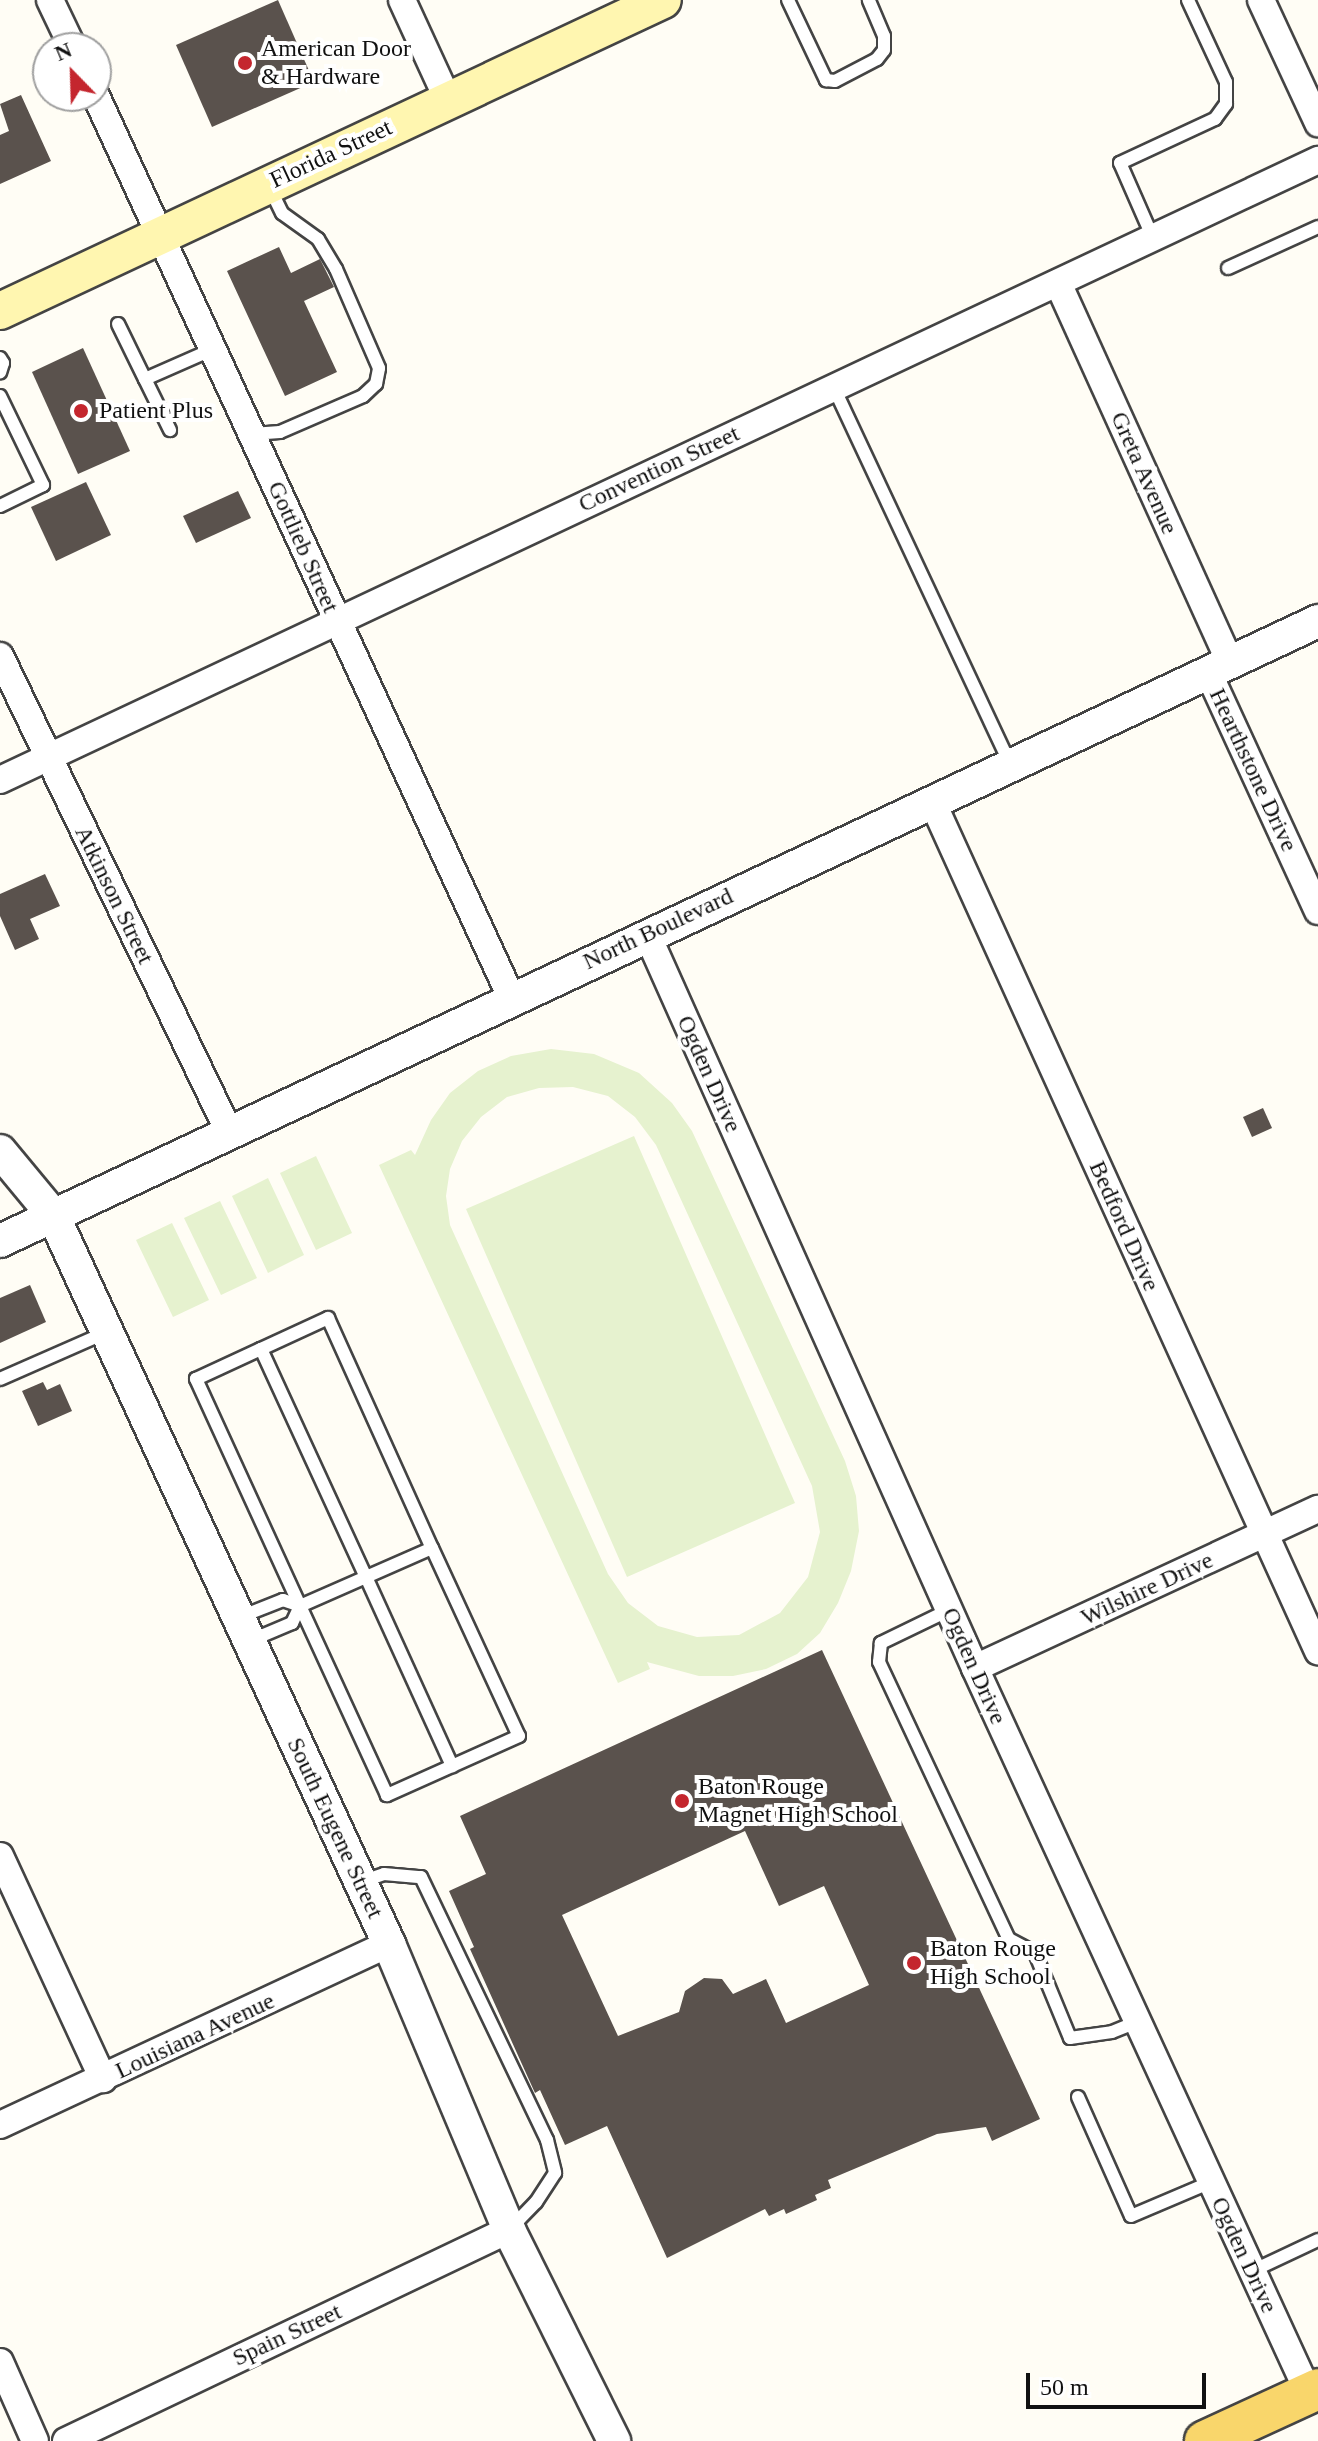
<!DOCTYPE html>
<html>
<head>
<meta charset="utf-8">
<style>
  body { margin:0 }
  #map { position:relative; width:1318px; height:2441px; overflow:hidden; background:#fffdf5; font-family:"Times New Roman",serif }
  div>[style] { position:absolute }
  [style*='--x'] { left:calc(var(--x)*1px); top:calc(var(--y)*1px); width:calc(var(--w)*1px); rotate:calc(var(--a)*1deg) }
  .pitch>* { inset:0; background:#e6f2cf }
  .building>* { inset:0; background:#5a524d }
  .roads { filter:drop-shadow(2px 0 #444) drop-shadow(-2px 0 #444) drop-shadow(0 2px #444) drop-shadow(0 -2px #444) }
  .service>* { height:12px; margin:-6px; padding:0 6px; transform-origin:6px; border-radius:6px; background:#fff }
  .minor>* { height:26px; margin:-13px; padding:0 13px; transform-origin:13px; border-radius:13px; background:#fff }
  .tertiary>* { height:32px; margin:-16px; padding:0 16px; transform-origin:16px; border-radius:16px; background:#fff }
  .secondary>* { height:36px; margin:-18px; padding:0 18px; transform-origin:18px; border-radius:18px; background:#fff6b0 }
  .primary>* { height:40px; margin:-20px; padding:0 20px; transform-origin:20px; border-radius:20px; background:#f9d66b }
  .dots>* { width:22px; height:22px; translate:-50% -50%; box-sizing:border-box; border:4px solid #fff; border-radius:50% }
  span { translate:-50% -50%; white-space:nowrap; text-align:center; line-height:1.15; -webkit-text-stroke:8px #fff; paint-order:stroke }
  .poi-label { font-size:24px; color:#111 }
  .left { translate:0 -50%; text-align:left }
  .street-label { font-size:24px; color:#111 }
  .north { position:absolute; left:32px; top:32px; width:80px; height:80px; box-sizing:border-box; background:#fff; border:2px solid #a0a0a0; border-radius:50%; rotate:337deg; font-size:22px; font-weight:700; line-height:32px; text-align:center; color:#111 }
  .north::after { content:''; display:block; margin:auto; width:28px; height:36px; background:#c4262e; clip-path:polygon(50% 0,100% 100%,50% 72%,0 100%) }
  .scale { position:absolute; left:1026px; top:2373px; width:180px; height:36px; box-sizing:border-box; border:4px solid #111; border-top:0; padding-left:10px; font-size:24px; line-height:28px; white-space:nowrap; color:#111; -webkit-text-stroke:6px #fff; paint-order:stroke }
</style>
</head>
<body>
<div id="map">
  <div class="pitch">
    <div style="clip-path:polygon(evenodd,551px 1049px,594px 1054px,639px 1073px,672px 1103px,692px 1131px,845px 1461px,856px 1496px,859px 1531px,851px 1571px,838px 1603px,820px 1633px,797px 1654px,766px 1669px,733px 1676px,699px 1676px,647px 1662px,650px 1669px,618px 1683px,379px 1165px,411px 1150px,415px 1155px,431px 1120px,450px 1093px,478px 1071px,511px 1056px,551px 1049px,573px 1087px,608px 1096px,635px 1117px,656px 1145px,812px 1486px,820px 1532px,808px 1577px,780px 1613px,739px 1635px,697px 1637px,658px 1626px,628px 1603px,608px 1574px,450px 1225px,446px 1196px,450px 1169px,462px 1141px,481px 1117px,507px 1097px,539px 1088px,573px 1087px)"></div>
    <div style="clip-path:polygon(634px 1136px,795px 1503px,627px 1577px,466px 1209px)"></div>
    <div style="clip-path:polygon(316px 1156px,352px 1233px,316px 1250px,280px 1173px)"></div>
    <div style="clip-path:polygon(268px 1178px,304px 1255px,268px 1273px,232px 1196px)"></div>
    <div style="clip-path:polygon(220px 1201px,257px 1278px,221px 1295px,184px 1218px)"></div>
    <div style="clip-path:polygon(172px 1223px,209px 1300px,173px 1317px,136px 1240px)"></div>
  </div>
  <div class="building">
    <div style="clip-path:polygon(278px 0,314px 82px,212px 127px,176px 45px)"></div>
    <div style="clip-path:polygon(21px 95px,51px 161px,0 184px,0 135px,9px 131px,0 104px)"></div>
    <div style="clip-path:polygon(279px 247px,291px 273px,320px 259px,334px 287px,304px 301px,337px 372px,285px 396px,227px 271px)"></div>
    <div style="clip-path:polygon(83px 348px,130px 451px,78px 474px,32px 372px)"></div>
    <div style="clip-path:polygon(86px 482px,111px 535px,56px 561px,31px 507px)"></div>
    <div style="clip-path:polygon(238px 491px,251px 518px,196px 543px,183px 516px)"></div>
    <div style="clip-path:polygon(45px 874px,60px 906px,30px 919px,39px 939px,15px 950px,0 916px,0 894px)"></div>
    <div style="clip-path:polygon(1263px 1108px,1272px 1128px,1252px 1137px,1243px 1117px)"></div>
    <div style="clip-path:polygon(30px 1285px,46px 1322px,0 1343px,0 1298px)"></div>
    <div style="clip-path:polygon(43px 1382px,47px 1390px,60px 1384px,72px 1411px,38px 1426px,22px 1391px)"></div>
    <div style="clip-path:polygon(evenodd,822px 1650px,1040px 2119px,992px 2141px,986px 2127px,937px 2134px,828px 2180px,831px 2188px,815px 2195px,817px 2200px,786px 2214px,784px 2209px,769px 2216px,765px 2209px,667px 2258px,607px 2126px,565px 2145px,540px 2090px,535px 2093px,470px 1949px,474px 1947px,449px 1891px,486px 1874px,460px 1816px,822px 1650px,745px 1831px,779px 1906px,824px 1886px,869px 1985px,786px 2023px,766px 1979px,733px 1994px,722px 1979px,704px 1978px,685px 1991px,679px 2012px,618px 2036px,562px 1915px,745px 1831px)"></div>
  </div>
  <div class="roads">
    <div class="service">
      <div style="--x:788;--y:0;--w:89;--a:64.6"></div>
      <div style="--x:826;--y:80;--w:9;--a:6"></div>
      <div style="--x:835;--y:81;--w:47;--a:-27.6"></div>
      <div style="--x:877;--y:59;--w:11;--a:-52"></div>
      <div style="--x:884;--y:50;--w:14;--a:-90"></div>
      <div style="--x:884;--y:36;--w:39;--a:-113"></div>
      <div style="--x:1153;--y:238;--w:82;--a:-113.7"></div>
      <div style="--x:1120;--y:163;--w:105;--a:-24.9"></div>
      <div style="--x:1215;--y:119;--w:19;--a:-54"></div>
      <div style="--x:1226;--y:104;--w:22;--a:-90"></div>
      <div style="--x:1226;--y:82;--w:90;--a:-114.9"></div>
      <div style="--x:1228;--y:268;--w:99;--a:-24.5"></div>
      <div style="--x:118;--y:324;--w:61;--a:63.9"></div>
      <div style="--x:145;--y:379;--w:74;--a:-23.8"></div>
      <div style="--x:0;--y:358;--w:6;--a:59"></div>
      <div style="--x:3;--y:363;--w:10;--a:107"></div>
      <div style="--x:145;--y:379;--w:57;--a:63.9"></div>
      <div style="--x:834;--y:388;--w:415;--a:64.9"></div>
      <div style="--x:0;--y:396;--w:99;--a:64.2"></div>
      <div style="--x:43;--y:485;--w:48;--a:154"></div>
      <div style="--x:252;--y:434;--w:28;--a:-4"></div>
      <div style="--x:280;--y:432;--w:90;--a:-23.4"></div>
      <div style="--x:363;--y:396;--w:18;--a:-43"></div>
      <div style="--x:376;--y:384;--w:16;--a:-79"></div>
      <div style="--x:379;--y:368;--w:108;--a:-113.5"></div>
      <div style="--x:336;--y:269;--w:35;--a:-121"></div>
      <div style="--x:318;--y:239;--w:44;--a:-144.2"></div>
      <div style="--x:282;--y:213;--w:28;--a:-116"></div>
      <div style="--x:261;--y:1349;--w:74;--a:-24.8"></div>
      <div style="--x:328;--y:1318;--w:252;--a:65.7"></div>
      <div style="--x:0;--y:1379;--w:117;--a:-23.7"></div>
      <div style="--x:300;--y:1606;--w:144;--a:-23.7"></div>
      <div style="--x:432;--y:1548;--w:207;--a:65.2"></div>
      <div style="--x:519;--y:1736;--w:145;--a:155.9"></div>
      <div style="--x:387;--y:1795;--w:208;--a:-114.7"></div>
      <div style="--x:300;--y:1606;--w:250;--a:-114.6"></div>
      <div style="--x:196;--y:1379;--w:72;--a:-24.8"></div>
      <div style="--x:261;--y:1349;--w:251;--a:65.3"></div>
      <div style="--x:366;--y:1577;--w:208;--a:65.5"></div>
      <div style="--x:949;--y:1610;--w:76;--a:154.1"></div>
      <div style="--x:881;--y:1643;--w:19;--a:96"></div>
      <div style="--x:879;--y:1662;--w:306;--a:64.9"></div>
      <div style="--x:1009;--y:1939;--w:30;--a:28"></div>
      <div style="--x:1035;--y:1953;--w:92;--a:67.6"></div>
      <div style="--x:1070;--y:2038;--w:42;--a:-8.1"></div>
      <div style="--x:1112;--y:2032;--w:27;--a:-22"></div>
      <div style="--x:240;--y:1617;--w:46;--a:-21.6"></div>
      <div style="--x:283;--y:1600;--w:18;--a:19"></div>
      <div style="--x:300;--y:1606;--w:19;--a:115"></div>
      <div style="--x:292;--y:1623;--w:43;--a:157"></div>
      <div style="--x:361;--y:1882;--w:24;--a:-19"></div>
      <div style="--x:384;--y:1874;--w:37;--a:5"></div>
      <div style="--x:421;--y:1877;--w:292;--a:64.4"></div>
      <div style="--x:547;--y:2140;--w:34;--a:76"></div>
      <div style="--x:555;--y:2173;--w:35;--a:123"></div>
      <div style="--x:536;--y:2202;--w:36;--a:134"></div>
      <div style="--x:1078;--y:2097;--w:130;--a:66"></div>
      <div style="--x:1131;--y:2216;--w:87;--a:-23"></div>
      <div style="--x:1252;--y:2271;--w:73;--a:-25.2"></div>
    </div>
    <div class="minor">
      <div style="--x:50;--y:0;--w:53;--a:64.4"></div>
      <div style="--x:402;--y:0;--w:110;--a:65.3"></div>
      <div style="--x:1261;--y:0;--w:136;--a:65.1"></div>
      <div style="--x:96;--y:96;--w:992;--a:65.27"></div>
      <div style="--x:1058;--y:283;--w:417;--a:65.6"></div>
      <div style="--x:0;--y:656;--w:530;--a:64.3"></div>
      <div style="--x:1208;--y:672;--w:263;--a:65.3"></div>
      <div style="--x:0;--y:780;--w:1457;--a:-25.19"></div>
      <div style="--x:932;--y:801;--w:934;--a:65.58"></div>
      <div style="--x:647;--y:934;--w:804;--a:65.92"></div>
      <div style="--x:975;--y:1668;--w:799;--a:65.29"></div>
      <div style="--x:975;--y:1668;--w:378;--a:-24.9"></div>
      <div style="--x:0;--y:1856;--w:246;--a:65.2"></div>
      <div style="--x:0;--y:2125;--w:429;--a:-25"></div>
      <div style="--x:0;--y:2362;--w:86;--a:66.1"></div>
      <div style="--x:66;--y:2441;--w:491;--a:-25.5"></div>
    </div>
    <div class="tertiary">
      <div style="--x:0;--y:1151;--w:83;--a:50.4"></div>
      <div style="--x:53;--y:1215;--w:803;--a:65.25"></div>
      <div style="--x:389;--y:1944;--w:310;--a:67.2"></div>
      <div style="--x:509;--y:2230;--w:236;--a:63.5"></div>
      <div style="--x:0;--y:1241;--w:1457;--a:-25.19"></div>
    </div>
    <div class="secondary">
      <div style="--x:0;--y:311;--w:732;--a:-25.13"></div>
    </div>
    <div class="primary">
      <div style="--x:1205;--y:2441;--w:124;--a:-24.7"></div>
    </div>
  </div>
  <div class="dots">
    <div style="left:245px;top:63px;background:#c4262e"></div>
    <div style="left:81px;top:411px;background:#c4262e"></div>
    <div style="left:682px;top:1801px;background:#c4262e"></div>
    <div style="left:914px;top:1963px;background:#c4262e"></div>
  </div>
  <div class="poi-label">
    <span class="left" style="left:261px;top:63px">American Door<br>&amp; Hardware</span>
    <span class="left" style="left:99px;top:411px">Patient Plus</span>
    <span class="left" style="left:698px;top:1801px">Baton Rouge<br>Magnet High School</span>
    <span class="left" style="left:930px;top:1963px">Baton Rouge<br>High School</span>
  </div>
  <div class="street-label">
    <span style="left:331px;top:154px;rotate:-25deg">Florida Street</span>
    <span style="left:659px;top:469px;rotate:-25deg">Convention Street</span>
    <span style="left:1144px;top:473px;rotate:66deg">Greta Avenue</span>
    <span style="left:303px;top:547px;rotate:66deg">Gottlieb Street</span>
    <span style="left:1253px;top:770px;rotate:65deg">Hearthstone Drive</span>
    <span style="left:114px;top:895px;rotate:64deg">Atkinson Street</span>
    <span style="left:658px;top:929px;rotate:-25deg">North Boulevard</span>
    <span style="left:709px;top:1074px;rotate:66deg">Ogden Drive</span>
    <span style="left:1124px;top:1226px;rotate:66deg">Bedford Drive</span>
    <span style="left:1147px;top:1589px;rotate:-25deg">Wilshire Drive</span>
    <span style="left:974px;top:1666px;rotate:66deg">Ogden Drive</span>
    <span style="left:335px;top:1828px;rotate:65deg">South Eugene Street</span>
    <span style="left:195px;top:2036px;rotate:-25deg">Louisiana Avenue</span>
    <span style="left:1244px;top:2255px;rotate:65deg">Ogden Drive</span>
    <span style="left:287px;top:2335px;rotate:-25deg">Spain Street</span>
  </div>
  <div class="north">N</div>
  <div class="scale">50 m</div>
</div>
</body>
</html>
